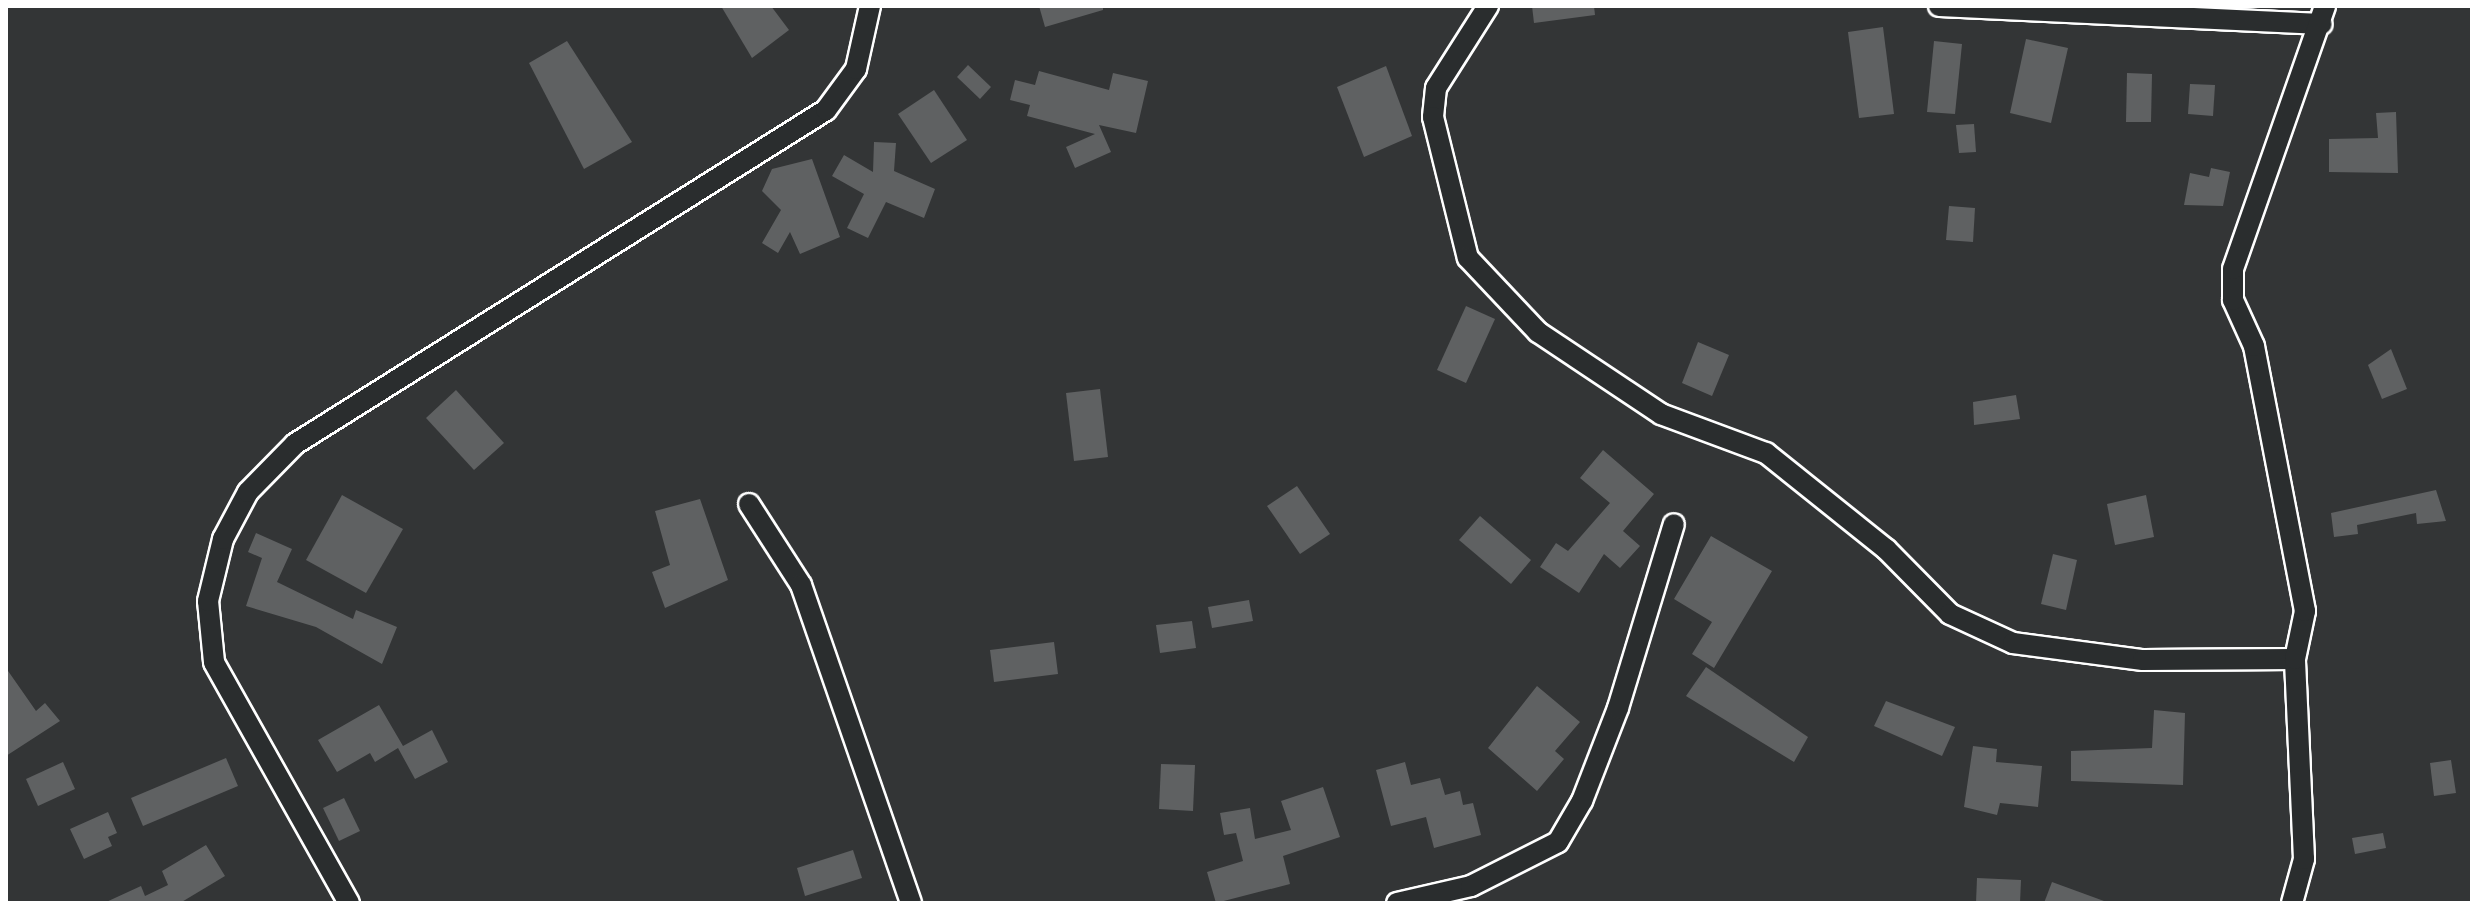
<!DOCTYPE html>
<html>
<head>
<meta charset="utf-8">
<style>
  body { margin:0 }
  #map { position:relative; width:2478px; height:909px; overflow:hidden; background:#333536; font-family:"Indie Flower",sans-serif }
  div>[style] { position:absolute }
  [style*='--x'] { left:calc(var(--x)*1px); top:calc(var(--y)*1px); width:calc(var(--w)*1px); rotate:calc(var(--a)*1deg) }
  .building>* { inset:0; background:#5f6162 }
  .roads { filter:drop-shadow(2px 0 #fff) drop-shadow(-2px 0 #fff) drop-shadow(0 2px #fff) drop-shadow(0 -2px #fff) }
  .street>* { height:20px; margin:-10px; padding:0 10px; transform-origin:10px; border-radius:10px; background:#2a2d2e }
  span { translate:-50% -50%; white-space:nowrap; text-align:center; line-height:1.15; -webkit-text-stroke:7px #2a2d2e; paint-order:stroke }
  .frame { position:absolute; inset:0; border:8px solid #fff; pointer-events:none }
</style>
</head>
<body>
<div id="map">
  <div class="building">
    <div style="clip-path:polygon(721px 6px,771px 6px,789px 30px,752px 58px)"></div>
    <div style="clip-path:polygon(1039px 6px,1103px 6px,1103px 10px,1045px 27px)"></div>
    <div style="clip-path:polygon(1532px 6px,1594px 6px,1595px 15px,1534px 23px)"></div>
    <div style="clip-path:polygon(1883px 27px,1894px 114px,1859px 118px,1848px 32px)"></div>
    <div style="clip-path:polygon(2026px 39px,2068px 48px,2051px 123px,2010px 113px)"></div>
    <div style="clip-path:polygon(567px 41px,632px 142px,584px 169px,529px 63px)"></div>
    <div style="clip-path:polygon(1934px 41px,1962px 44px,1955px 114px,1927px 112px)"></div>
    <div style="clip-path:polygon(968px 65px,991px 87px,980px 99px,957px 77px)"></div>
    <div style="clip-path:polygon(1386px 66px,1412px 136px,1364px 157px,1337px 87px)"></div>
    <div style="clip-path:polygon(1039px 71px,1109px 90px,1113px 73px,1148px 81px,1136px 133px,1099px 125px,1111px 152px,1075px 168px,1066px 147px,1095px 134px,1027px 116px,1030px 105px,1010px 100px,1015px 80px,1035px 85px)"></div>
    <div style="clip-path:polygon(2127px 73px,2152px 74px,2151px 122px,2126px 122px)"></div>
    <div style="clip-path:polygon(2190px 84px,2215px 85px,2213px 116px,2188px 114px)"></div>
    <div style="clip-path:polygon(934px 90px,967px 140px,931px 163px,898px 114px)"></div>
    <div style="clip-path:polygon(2396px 112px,2398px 173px,2329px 172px,2329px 139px,2378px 138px,2376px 113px)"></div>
    <div style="clip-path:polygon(1974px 124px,1976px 152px,1959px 153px,1956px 125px)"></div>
    <div style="clip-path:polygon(874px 142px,896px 143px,894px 171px,935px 189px,924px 218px,886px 202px,868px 238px,847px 228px,864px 194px,832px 176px,844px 155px,873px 172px)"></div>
    <div style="clip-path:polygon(812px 159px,840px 237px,800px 254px,790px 232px,778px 253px,762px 243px,781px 210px,762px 191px,772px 169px)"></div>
    <div style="clip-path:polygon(2211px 168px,2230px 172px,2223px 206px,2184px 205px,2190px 173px,2209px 177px)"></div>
    <div style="clip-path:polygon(1949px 206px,1975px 208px,1973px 242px,1946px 240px)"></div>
    <div style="clip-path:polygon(1466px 306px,1495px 319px,1466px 383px,1437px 370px)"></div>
    <div style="clip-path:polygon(1698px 342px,1729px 355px,1712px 396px,1682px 383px)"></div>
    <div style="clip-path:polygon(2391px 349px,2407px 389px,2382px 399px,2368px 365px)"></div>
    <div style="clip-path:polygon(1100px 389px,1108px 457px,1074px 461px,1066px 393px)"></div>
    <div style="clip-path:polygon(456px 390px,504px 443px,474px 470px,426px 418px)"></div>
    <div style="clip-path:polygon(2016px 395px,2020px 419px,1974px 425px,1973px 402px)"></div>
    <div style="clip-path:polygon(1603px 450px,1654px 494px,1623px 531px,1640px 546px,1620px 568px,1604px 554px,1579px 593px,1540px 567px,1556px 543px,1568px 551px,1610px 503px,1580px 478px)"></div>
    <div style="clip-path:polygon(1297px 486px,1330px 534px,1300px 554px,1267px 506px)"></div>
    <div style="clip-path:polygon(2436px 490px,2446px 521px,2417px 524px,2416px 513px,2357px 525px,2358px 534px,2334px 537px,2331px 513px)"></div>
    <div style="clip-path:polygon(342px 495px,403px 529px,366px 593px,306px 560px)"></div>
    <div style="clip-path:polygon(2146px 495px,2154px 537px,2115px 545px,2107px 504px)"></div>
    <div style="clip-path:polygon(700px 499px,728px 580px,665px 608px,652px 572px,670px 565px,655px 511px)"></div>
    <div style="clip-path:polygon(1480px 516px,1531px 560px,1511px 584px,1459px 540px)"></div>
    <div style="clip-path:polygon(256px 533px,292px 549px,277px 582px,353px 619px,356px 610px,397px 627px,382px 664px,316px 627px,246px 606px,262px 558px,248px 552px)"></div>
    <div style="clip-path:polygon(1711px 536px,1772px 571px,1714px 668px,1692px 654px,1712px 622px,1674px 599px)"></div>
    <div style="clip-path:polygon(2053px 554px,2077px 560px,2066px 610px,2041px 604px)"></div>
    <div style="clip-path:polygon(1249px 600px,1253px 621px,1212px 628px,1208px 607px)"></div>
    <div style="clip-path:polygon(1192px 621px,1196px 648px,1160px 653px,1156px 625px)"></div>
    <div style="clip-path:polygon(1054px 642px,1058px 674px,994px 682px,990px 650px)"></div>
    <div style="clip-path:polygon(1706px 667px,1808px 737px,1794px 762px,1686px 696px)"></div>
    <div style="clip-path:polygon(6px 668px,36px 711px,45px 703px,60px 721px,6px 756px)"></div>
    <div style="clip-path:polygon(1537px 686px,1580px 722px,1555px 751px,1564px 759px,1537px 791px,1488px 748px)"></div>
    <div style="clip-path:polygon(1886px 701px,1955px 727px,1942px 756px,1874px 726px)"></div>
    <div style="clip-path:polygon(379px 705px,403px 746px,432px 730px,448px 762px,415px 779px,398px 748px,375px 762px,370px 753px,337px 772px,318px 740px)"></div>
    <div style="clip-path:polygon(2154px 710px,2185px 713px,2183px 785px,2071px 781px,2071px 751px,2152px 748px)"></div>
    <div style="clip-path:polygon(1973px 746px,1997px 749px,1996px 762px,2042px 766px,2038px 807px,2000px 803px,1997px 815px,1964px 807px)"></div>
    <div style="clip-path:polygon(226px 758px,238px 786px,143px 826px,131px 798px)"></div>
    <div style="clip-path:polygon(2451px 760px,2456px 793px,2434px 796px,2430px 763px)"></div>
    <div style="clip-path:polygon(63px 762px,75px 789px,38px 806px,26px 779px)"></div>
    <div style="clip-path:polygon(1405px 762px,1411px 785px,1440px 778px,1445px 795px,1460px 791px,1463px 805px,1473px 803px,1481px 835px,1434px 848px,1426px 817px,1391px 826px,1376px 770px)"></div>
    <div style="clip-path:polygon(1161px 764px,1195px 765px,1193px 811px,1159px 809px)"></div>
    <div style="clip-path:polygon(1323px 787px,1340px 837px,1283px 856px,1290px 884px,1216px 903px,1207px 872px,1243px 861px,1236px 833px,1224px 835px,1220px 813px,1250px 808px,1255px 839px,1291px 830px,1281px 801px)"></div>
    <div style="clip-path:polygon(344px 798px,360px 831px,339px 841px,323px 808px)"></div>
    <div style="clip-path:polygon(108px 812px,117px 833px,108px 837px,112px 846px,84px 859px,70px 829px)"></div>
    <div style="clip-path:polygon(2383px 833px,2386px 848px,2355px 854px,2352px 838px)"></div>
    <div style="clip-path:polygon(206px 845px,225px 876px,180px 903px,104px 903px,141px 886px,145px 896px,168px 885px,162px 871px)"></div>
    <div style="clip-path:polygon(853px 850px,862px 878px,805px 896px,797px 868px)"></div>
    <div style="clip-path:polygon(1977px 878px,2021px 880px,2020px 903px,1976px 903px)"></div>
    <div style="clip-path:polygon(2052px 882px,2104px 901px,2104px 903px,2044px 903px)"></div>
  </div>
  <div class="roads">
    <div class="street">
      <div style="--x:1488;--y:6;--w:97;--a:122.4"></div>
      <div style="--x:1436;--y:88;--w:29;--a:96"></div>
      <div style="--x:1433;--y:117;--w:145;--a:76.1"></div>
      <div style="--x:1468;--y:258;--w:102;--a:46.6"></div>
      <div style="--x:1538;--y:332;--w:148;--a:33.7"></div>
      <div style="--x:1661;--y:414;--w:112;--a:20.4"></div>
      <div style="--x:1766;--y:453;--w:154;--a:38.7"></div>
      <div style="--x:1886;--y:549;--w:91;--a:45.4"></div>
      <div style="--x:1950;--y:614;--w:69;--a:24.7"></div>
      <div style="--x:2013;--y:643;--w:131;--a:7.5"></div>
      <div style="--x:2143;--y:660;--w:152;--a:-0.4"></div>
      <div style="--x:1939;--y:6;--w:383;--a:2.7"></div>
      <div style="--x:749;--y:504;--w:96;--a:57.3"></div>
      <div style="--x:801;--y:585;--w:336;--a:70.9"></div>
      <div style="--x:349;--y:903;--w:276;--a:-119.3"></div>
      <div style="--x:214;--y:662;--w:61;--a:-95.6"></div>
      <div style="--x:208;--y:601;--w:64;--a:-76.4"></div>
      <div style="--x:223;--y:539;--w:53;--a:-62"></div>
      <div style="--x:248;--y:492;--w:67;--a:-45.6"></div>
      <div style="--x:295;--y:444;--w:627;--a:-32.17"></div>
      <div style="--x:826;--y:110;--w:51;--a:-53.8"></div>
      <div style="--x:856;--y:69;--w:65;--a:-77.5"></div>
      <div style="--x:1397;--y:903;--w:76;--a:-12.9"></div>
      <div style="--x:1471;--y:886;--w:97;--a:-26.8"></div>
      <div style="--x:1558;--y:842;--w:48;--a:-59.7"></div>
      <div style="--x:1582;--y:801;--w:100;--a:-68.8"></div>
      <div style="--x:1618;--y:708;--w:192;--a:-73.1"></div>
      <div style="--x:2292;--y:903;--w:46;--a:-74.7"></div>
      <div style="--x:2304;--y:859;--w:200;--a:-92.6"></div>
      <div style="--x:2295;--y:659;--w:49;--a:-78.2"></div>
      <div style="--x:2305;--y:611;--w:270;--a:-100.9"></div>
      <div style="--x:2254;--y:346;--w:51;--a:-114.5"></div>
      <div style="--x:2233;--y:300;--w:31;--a:-90"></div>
      <div style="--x:2233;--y:269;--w:279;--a:-70.7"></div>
    </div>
  </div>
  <div class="frame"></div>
</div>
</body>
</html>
